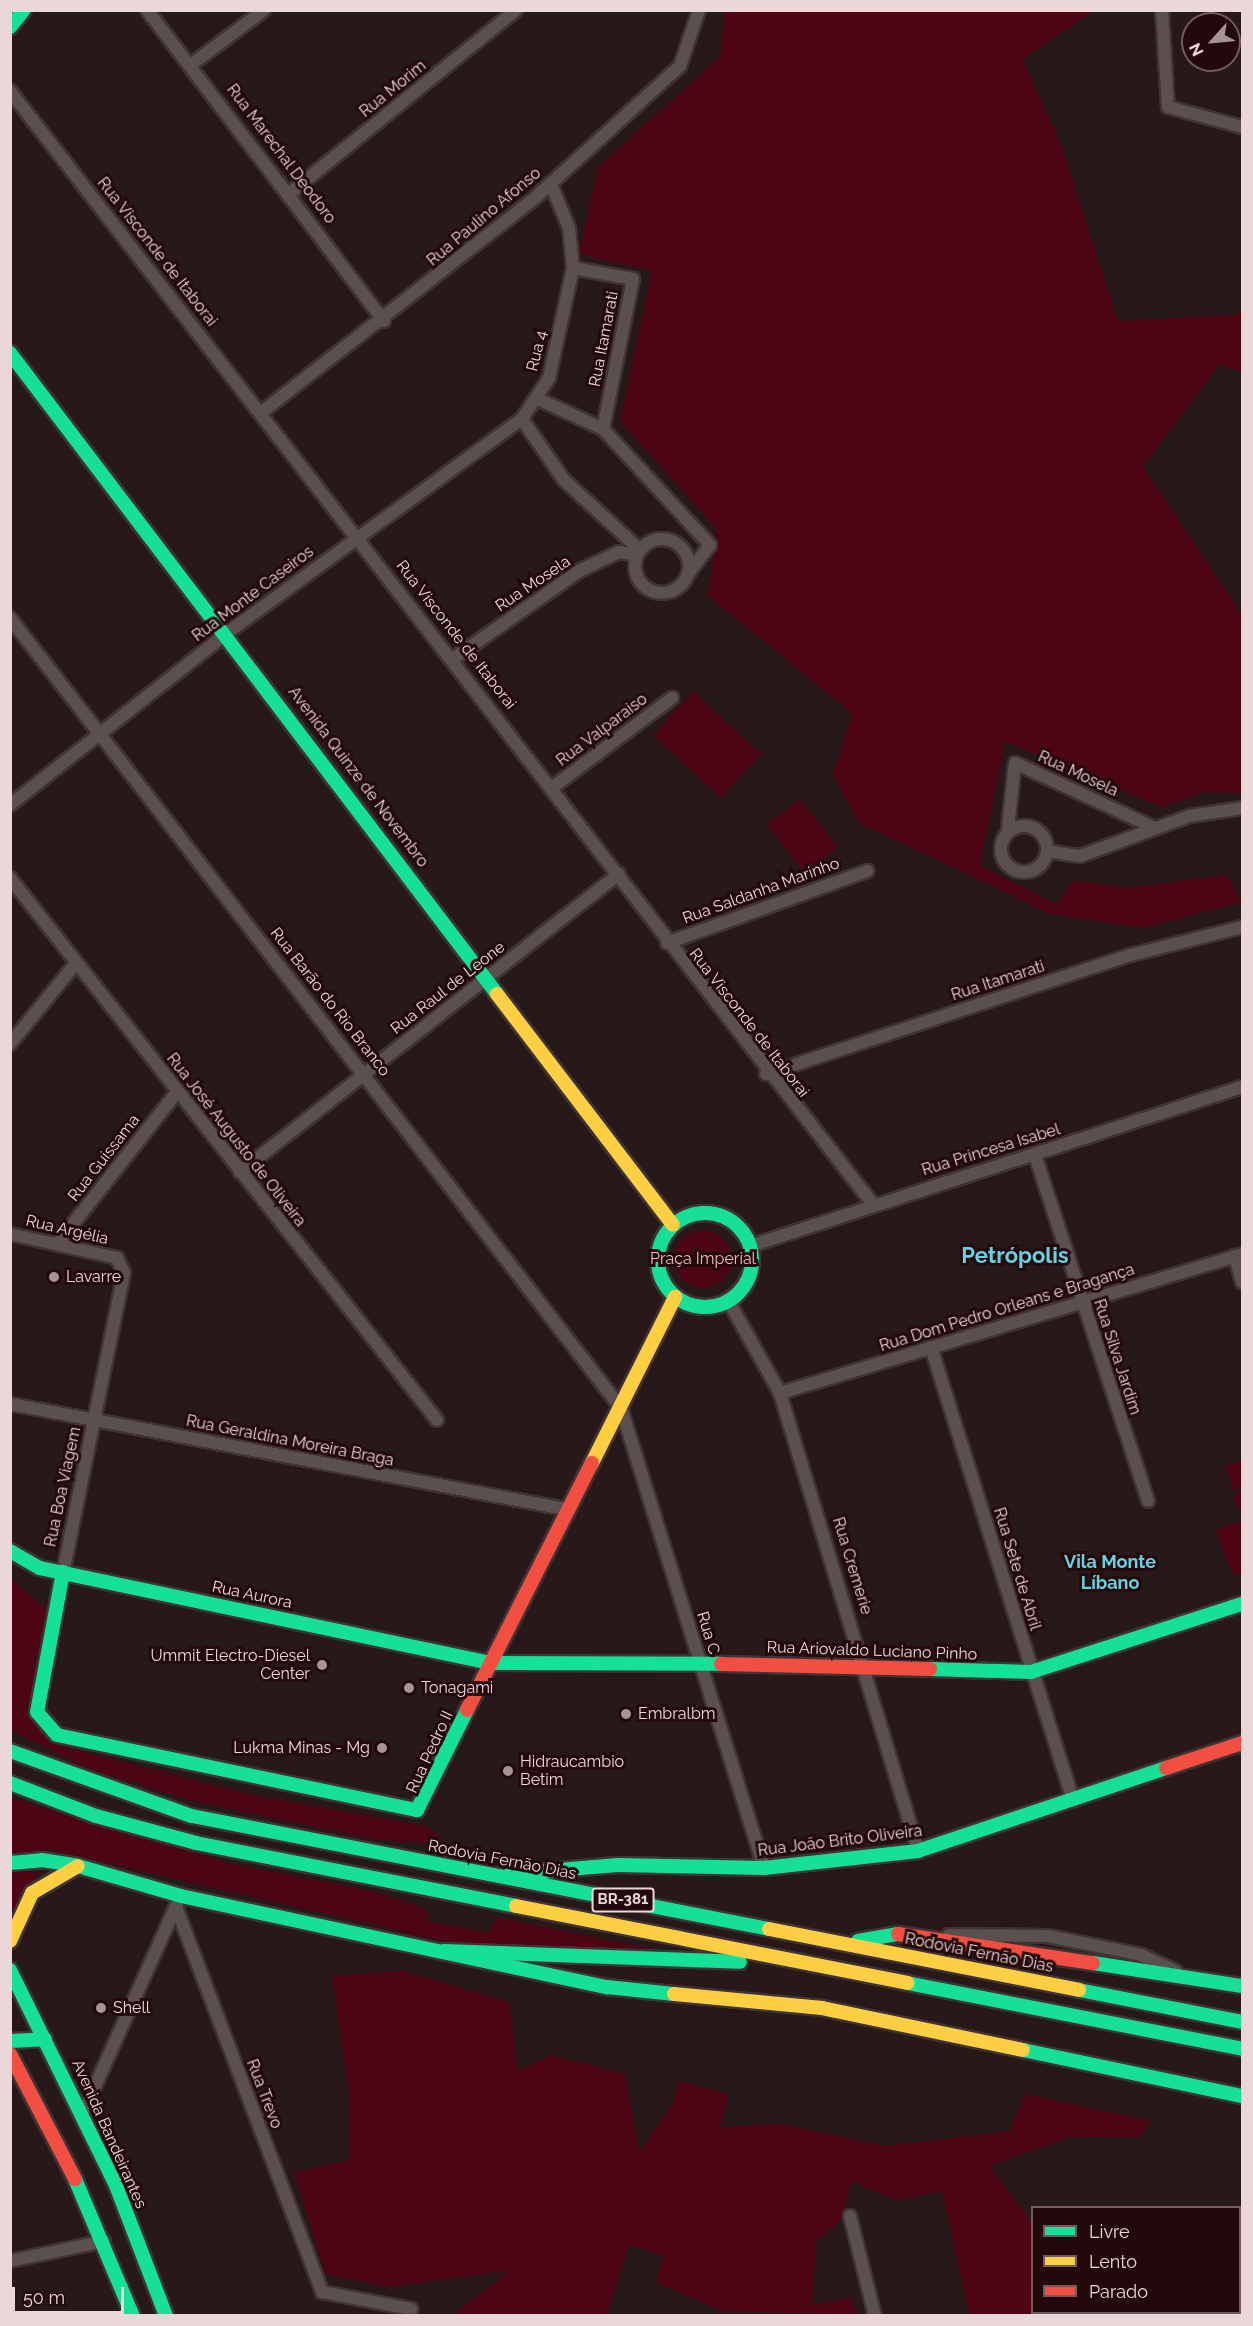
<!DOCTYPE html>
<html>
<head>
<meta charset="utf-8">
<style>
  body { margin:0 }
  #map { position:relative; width:1253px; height:2326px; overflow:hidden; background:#27191a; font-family:Raleway,sans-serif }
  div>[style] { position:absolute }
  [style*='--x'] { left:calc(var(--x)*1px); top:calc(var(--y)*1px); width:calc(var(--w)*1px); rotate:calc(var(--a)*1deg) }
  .green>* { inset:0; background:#4d0514 }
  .round { border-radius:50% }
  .roads { filter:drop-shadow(2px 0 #3f3334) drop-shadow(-2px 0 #3f3334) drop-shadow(0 2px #3f3334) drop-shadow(0 -2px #3f3334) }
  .street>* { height:12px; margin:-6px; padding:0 6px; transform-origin:6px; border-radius:6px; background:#5c4f4f }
  .street>.ring { margin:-6px; padding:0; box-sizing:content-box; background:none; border:12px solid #5c4f4f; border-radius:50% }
  .fast>* { height:14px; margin:-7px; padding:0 7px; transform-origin:7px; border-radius:7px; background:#16e098 }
  .fast>.ring { margin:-7px; padding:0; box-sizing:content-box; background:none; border:14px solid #16e098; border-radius:50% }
  .slow>* { height:14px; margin:-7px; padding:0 7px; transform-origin:7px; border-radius:7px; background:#ffcf43 }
  .jam>* { height:14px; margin:-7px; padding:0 7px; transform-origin:7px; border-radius:7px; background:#f24e42 }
  .dots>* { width:16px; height:16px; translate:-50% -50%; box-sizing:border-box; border:3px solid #23090b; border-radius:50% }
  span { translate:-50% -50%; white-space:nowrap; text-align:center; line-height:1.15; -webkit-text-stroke:6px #23090b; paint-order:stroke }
  .shield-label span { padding:2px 4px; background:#23090b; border:2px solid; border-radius:4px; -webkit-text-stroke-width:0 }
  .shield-label { font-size:15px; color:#ebd7d7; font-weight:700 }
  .street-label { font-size:16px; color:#ebd7d7 }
  .park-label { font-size:16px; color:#f0babb }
  .poi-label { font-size:16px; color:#ebd7d7 }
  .left { translate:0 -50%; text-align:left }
  .right { translate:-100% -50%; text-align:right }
  .neighbourhood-label { font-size:18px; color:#67d0e2; font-weight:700 }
  .district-label { font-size:22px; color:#67d0e2; font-weight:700 }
  .frame { position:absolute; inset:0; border:12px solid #ebd7d7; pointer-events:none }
  .legend { position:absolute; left:1031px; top:2206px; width:210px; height:108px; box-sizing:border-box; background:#23090b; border:2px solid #735b5d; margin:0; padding:8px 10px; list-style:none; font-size:18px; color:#ebd7d7 }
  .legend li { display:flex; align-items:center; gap:12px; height:30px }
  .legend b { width:30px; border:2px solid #735b5d }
  .north { position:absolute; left:1181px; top:12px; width:60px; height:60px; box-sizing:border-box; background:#23090b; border:2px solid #735b5d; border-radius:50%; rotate:243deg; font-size:16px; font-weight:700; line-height:24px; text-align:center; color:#ebd7d7 }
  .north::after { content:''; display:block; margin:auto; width:21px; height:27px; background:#a69495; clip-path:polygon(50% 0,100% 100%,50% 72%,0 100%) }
  .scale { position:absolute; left:12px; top:2287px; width:112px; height:27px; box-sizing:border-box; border:3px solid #ebd7d7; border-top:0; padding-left:8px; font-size:18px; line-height:21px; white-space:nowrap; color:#ebd7d7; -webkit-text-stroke:4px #23090b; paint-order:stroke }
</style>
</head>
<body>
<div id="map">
  <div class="green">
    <div style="clip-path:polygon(725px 11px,1094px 11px,1023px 59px,1062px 147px,1118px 321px,1235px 315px,1242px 311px,1242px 372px,1219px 365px,1143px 466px,1242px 614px,1242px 793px,1204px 792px,1161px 807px,1005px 741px,980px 865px,1057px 905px,1074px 880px,1128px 888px,1227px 875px,1242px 902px,1143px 928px,1051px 914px,859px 823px,833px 775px,852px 713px,708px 596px,717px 529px,620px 421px,652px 271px,579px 254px,598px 167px,720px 57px)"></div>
    <div style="clip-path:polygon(693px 691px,761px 754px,721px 798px,653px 735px)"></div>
    <div style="clip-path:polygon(800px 799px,838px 847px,805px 873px,767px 824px)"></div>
    <div class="round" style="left:674px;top:1230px;width:58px;height:58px"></div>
    <div style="clip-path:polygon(1242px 1460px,1242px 1487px,1234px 1490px,1225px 1466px)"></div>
    <div style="clip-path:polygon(1242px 1491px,1242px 1517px,1233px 1495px)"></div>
    <div style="clip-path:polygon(1242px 1520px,1242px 1573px,1233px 1576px,1216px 1530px)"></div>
    <div style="clip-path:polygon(10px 1578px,48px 1611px,31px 1718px,61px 1746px,249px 1794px,426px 1826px,448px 1845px,370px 1839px,188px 1800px,81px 1766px,11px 1730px)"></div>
    <div style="clip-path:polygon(11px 1798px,229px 1863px,381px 1893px,426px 1909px,429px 1922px,490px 1933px,496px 1917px,656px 1950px,540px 1950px,438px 1940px,50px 1850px,11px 1857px)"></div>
    <div style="clip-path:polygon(14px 1871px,38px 1872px,11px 1915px,11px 1875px)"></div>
    <div style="clip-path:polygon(403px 1971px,509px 2002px,518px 2071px,551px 2055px,625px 2074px,639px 2152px,672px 2105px,679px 2081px,729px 2094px,720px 2127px,781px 2124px,886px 2146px,1009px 2131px,1026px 2094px,1151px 2121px,1140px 2137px,1069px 2137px,990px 2166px,1032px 2223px,1032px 2312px,1107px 2315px,969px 2315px,942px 2191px,896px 2200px,852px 2182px,839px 2223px,816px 2241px,812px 2305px,851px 2297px,858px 2315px,721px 2311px,656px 2283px,664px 2256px,629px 2245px,607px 2315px,452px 2315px,511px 2270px,389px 2287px,325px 2274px,294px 2172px,349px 2160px,349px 2093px,332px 1976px)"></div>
  </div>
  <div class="roads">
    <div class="street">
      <div style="--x:147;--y:10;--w:391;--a:52.7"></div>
      <div style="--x:1162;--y:10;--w:97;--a:86.5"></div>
      <div style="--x:1168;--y:107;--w:77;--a:15.1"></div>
      <div style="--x:192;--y:64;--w:90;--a:-36.9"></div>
      <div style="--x:10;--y:91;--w:1407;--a:52.22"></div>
      <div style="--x:551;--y:184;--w:48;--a:67.8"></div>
      <div style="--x:569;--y:228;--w:40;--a:84.3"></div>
      <div style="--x:573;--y:268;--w:113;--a:102.3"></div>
      <div style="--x:549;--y:378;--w:49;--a:123.4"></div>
      <div style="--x:522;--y:419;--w:74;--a:55.5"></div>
      <div style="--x:564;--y:480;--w:103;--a:42.6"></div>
      <div style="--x:290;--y:193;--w:291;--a:-39"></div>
      <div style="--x:573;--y:268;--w:61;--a:10.4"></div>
      <div style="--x:633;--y:279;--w:153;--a:101.3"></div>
      <div style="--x:536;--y:398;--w:74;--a:24.8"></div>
      <div style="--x:603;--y:429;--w:158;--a:47.3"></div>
      <div style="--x:710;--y:545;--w:36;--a:127"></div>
      <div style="--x:262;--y:412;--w:350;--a:-38.1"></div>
      <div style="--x:537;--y:196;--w:193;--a:-42.3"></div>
      <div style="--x:680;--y:66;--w:59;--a:-71.3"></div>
      <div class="ring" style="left:635px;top:539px;width:42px;height:42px"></div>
      <div style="--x:10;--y:618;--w:999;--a:52.28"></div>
      <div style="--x:621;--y:1408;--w:482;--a:72.7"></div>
      <div style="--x:454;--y:658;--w:152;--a:-34.8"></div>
      <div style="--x:579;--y:571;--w:44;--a:-25.4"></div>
      <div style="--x:619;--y:552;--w:18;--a:9"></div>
      <div style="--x:553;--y:787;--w:149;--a:-36.8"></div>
      <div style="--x:10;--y:805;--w:277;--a:-38.4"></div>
      <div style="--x:227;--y:633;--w:364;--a:-36"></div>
      <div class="ring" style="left:1001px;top:826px;width:34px;height:34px"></div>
      <div style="--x:1008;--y:828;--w:65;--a:-83.9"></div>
      <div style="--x:1015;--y:763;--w:154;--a:24.9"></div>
      <div style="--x:1047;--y:851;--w:33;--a:9"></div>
      <div style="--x:1080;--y:856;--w:117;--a:-20"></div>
      <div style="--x:1190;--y:816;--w:53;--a:-8.7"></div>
      <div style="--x:10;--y:878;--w:690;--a:51.77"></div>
      <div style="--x:667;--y:943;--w:213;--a:-19.8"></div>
      <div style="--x:10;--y:1044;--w:104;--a:-50.8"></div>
      <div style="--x:766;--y:1074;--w:384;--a:-18.1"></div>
      <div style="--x:1131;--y:955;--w:114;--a:-14.2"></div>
      <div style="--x:1035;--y:1155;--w:364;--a:71.9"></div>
      <div style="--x:240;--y:1172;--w:482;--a:-38.2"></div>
      <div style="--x:10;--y:1234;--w:110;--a:12.6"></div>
      <div style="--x:117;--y:1258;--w:17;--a:65"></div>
      <div style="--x:124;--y:1273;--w:305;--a:101.5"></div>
      <div style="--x:57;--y:1244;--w:194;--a:-51.7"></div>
      <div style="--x:750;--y:1246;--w:517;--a:-17.91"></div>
      <div style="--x:1235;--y:1256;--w:27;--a:75"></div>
      <div style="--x:729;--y:1302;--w:104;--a:60.7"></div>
      <div style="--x:780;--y:1393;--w:478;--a:73.2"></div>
      <div style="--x:931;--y:1347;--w:475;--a:72.6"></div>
      <div style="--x:780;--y:1393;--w:482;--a:-16.7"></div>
      <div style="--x:10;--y:1404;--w:565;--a:10.71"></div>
      <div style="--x:176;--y:1907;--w:412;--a:69.2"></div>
      <div style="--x:322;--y:2292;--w:91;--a:10.8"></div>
      <div style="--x:949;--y:1935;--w:99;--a:0.6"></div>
      <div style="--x:1048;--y:1936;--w:95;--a:11.5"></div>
      <div style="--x:1141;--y:1955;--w:38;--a:25"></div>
      <div style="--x:83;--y:2113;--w:229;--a:-65.8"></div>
      <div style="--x:850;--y:2216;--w:103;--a:76"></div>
      <div style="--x:10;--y:2261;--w:96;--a:-12"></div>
    </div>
    <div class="fast">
      <div style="--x:10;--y:27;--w:22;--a:-51"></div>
      <div style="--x:10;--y:353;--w:805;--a:52.77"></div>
      <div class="ring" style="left:658px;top:1213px;width:80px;height:80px"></div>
      <div style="--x:10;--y:1551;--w:34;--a:30"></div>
      <div style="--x:40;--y:1568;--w:460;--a:11.9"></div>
      <div style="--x:490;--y:1663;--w:231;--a:0.2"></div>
      <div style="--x:63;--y:1572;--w:142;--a:100.5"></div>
      <div style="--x:37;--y:1712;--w:30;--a:49"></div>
      <div style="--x:57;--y:1735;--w:368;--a:11.8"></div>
      <div style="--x:417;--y:1810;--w:112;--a:-63.4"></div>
      <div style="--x:930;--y:1669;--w:101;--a:1.7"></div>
      <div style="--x:1031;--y:1672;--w:222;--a:-17.9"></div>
      <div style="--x:10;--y:1751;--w:193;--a:19.7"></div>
      <div style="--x:192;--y:1816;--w:588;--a:11.08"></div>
      <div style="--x:10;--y:1783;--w:92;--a:21"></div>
      <div style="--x:96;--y:1816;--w:104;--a:15.1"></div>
      <div style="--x:196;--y:1843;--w:326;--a:11.1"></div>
      <div style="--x:10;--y:1863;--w:32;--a:-5"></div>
      <div style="--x:42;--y:1860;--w:36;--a:9"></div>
      <div style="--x:78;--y:1866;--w:107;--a:16.2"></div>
      <div style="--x:181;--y:1896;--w:436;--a:12.1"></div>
      <div style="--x:607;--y:1987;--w:67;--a:6"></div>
      <div style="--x:510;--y:1874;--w:108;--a:-4.8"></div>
      <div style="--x:618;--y:1865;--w:146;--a:1.2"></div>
      <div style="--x:764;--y:1868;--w:155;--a:-6.3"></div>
      <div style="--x:918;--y:1851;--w:262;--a:-18.5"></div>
      <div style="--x:858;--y:1941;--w:41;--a:-9.9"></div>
      <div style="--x:444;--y:1951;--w:296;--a:2.1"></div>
      <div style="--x:1093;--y:1963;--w:151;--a:8.8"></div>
      <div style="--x:10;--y:1970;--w:237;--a:63.8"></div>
      <div style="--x:115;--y:2183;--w:142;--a:69"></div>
      <div style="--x:907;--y:1983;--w:341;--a:11.1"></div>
      <div style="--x:1079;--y:1990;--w:166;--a:11.1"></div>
      <div style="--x:10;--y:2041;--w:35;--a:-3"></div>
      <div style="--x:1023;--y:2050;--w:224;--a:11.9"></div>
      <div style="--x:75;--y:2179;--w:149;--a:67.1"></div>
    </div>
    <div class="slow">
      <div style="--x:497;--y:994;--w:290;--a:52.7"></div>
      <div style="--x:592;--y:1463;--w:186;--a:-63.4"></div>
      <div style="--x:516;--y:1906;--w:399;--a:11.1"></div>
      <div style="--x:769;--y:1929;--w:316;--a:11.1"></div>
      <div style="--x:10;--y:1941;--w:53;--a:-65.4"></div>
      <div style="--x:32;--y:1893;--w:53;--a:-30.4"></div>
      <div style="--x:674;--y:1994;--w:149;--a:5.4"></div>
      <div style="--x:822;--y:2008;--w:205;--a:11.8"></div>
    </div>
    <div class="jam">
      <div style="--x:721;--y:1664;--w:209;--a:1.4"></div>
      <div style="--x:467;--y:1710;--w:277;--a:-63.2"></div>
      <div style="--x:1166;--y:1768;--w:80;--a:-18.2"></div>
      <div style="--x:898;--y:1934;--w:197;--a:8.5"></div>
      <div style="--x:10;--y:2054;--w:141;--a:62.5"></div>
    </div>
  </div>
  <div class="dots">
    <div style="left:54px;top:1277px;background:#a69495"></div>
    <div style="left:322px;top:1665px;background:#a69495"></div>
    <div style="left:409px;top:1688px;background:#a69495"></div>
    <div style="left:626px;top:1714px;background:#a69495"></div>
    <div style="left:382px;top:1748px;background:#a69495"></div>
    <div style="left:508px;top:1771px;background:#a69495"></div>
    <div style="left:101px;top:2008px;background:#a69495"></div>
  </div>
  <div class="shield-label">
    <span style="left:623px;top:1900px">BR-381</span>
  </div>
  <div class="street-label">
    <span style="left:393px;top:89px;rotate:-39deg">Rua Morim</span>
    <span style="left:281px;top:154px;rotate:53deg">Rua Marechal Deodoro</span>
    <span style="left:484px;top:217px;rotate:-40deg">Rua Paulino Afonso</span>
    <span style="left:157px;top:252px;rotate:52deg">Rua Visconde de Itaborai</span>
    <span style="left:604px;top:339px;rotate:-79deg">Rua Itamarati</span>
    <span style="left:537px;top:351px;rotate:-76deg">Rua 4</span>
    <span style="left:533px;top:584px;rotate:-34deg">Rua Mosela</span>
    <span style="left:253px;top:594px;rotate:-37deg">Rua Monte Caseiros</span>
    <span style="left:456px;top:635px;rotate:52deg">Rua Visconde de Itaborai</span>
    <span style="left:602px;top:730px;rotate:-37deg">Rua Valparaiso</span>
    <span style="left:1078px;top:774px;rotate:25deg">Rua Mosela</span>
    <span style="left:358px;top:777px;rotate:53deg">Avenida Quinze de Novembro</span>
    <span style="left:761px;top:891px;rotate:-20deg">Rua Saldanha Marinho</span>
    <span style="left:998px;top:981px;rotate:-18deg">Rua Itamarati</span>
    <span style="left:448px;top:988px;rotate:-38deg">Rua Raul de Leone</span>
    <span style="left:330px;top:1002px;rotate:52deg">Rua Barão do Rio Branco</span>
    <span style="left:749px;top:1023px;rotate:52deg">Rua Visconde de Itaborai</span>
    <span style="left:236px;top:1140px;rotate:52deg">Rua José Augusto de Oliveira</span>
    <span style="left:991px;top:1150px;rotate:-17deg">Rua Princesa Isabel</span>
    <span style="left:104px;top:1158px;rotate:-52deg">Rua Guissama</span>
    <span style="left:67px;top:1230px;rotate:13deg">Rua Argélia</span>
    <span style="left:1007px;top:1308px;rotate:-17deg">Rua Dom Pedro Orleans e Bragança</span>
    <span style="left:1117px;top:1357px;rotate:72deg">Rua Silva Jardim</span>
    <span style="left:290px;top:1441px;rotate:11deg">Rua Geraldina Moreira Braga</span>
    <span style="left:63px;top:1487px;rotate:-78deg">Rua Boa Viagem</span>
    <span style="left:852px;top:1566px;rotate:73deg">Rua Cremerie</span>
    <span style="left:1017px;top:1569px;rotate:73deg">Rua Sete de Abril</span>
    <span style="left:252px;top:1595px;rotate:12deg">Rua Aurora</span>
    <span style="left:708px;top:1633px;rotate:73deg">Rua C</span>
    <span style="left:872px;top:1651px;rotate:2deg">Rua Ariovaldo Luciano Pinho</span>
    <span style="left:430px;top:1752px;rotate:-65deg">Rua Pedro II</span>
    <span style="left:840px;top:1841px;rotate:-7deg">Rua João Brito Oliveira</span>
    <span style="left:502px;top:1860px;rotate:11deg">Rodovia Fernão Dias</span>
    <span style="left:979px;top:1953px;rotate:11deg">Rodovia Fernão Dias</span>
    <span style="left:264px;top:2094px;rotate:69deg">Rua Trevo</span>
    <span style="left:109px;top:2134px;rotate:66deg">Avenida Bandeirantes</span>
  </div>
  <div class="park-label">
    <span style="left:703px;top:1259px">Praça Imperial</span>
  </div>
  <div class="poi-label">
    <span class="left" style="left:66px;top:1277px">Lavarre</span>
    <span class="right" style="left:310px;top:1665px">Ummit Electro-Diesel<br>Center</span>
    <span class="left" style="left:421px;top:1688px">Tonagami</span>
    <span class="left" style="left:638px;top:1714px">Embralbm</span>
    <span class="right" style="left:370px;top:1748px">Lukma Minas - Mg</span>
    <span class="left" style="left:520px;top:1771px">Hidraucambio<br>Betim</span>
    <span class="left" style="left:113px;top:2008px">Shell</span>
  </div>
  <div class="neighbourhood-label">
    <span style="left:1110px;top:1573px">Vila Monte<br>Líbano</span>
  </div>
  <div class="district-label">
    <span style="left:1015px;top:1256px">Petrópolis</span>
  </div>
  <div class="frame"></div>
  <ul class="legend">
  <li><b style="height:8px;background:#16e098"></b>Livre</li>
  <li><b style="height:8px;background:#ffcf43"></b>Lento</li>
  <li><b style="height:8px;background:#f24e42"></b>Parado</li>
  </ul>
  <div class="north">N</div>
  <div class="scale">50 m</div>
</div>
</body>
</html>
